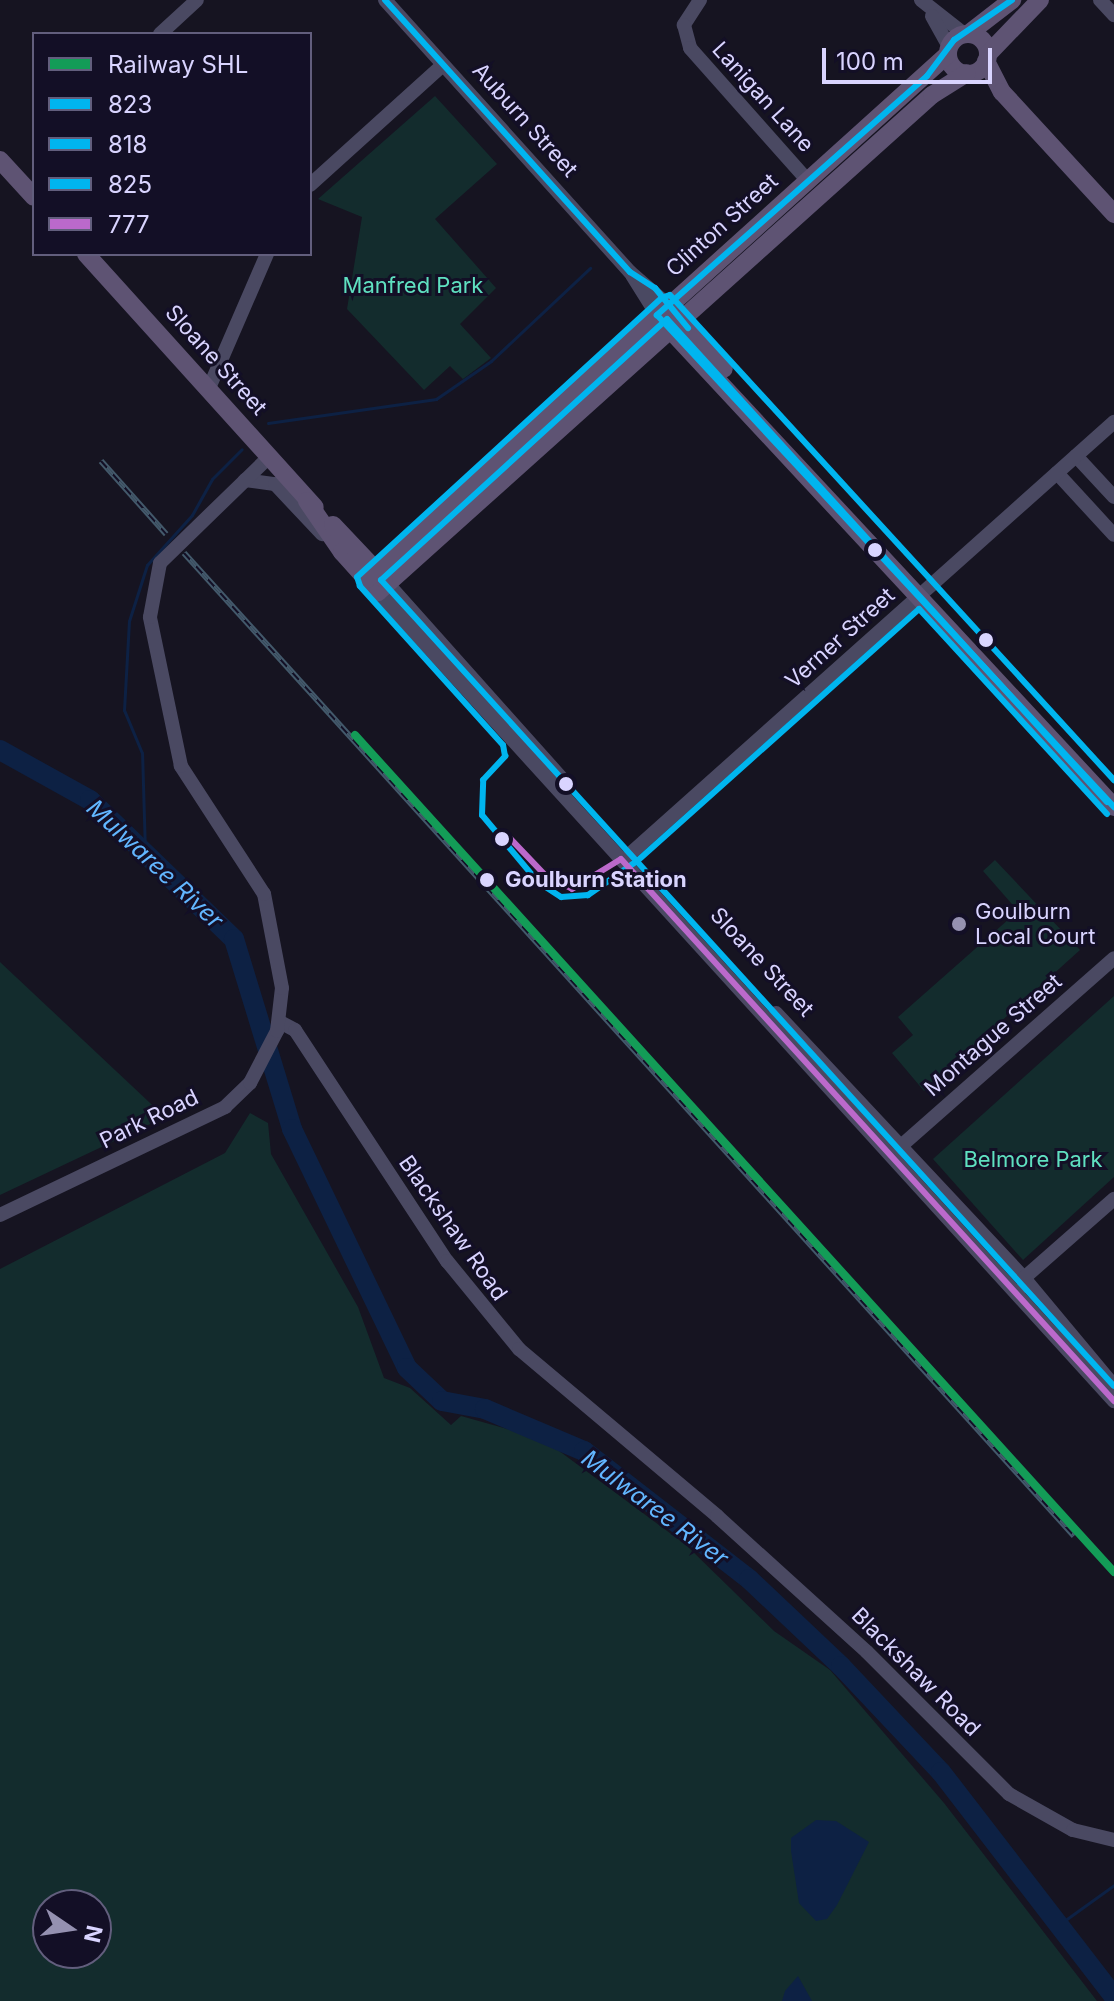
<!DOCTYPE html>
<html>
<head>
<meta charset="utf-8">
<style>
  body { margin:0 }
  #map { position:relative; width:1114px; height:2001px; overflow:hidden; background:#161421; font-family:Inter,sans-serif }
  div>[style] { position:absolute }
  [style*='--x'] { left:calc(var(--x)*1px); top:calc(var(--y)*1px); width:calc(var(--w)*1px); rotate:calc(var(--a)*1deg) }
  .green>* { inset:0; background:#132c2d }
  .water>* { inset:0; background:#0d2144 }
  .stream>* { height:3px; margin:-1.5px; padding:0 1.5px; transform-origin:1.5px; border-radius:1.5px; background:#0d2144 }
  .river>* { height:20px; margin:-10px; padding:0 10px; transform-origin:10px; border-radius:10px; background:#0d2144 }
  .minor>* { height:14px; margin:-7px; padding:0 7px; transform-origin:7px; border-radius:7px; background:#4a4962 }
  .major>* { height:18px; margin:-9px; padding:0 9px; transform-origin:9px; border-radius:9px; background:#5e5373 }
  .major>.ring { margin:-9px; padding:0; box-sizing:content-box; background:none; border:18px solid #5e5373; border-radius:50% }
  .rail>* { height:6px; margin-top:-3px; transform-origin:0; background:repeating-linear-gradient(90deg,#130f26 0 9px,#43596b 0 18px); box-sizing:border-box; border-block:2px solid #43596b }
  .bus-1>* { height:6px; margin:-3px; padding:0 3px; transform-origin:3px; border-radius:3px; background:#00b5ef }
  .bus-2>* { height:6px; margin:-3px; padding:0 3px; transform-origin:3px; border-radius:3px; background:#00b5ef }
  .bus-3>* { height:6px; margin:-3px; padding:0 3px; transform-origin:3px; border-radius:3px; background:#00b5ef }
  .bus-4>* { height:6px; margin:-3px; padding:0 3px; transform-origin:3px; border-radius:3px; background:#bb69cb }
  .rail-1>* { height:8px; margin:-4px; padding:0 4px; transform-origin:4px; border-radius:4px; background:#139c57 }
  .dots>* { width:22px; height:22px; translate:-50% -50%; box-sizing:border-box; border:4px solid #130f26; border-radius:50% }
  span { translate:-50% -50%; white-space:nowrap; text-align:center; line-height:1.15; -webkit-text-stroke:6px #130f26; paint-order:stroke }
  .street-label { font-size:22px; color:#d9d4ff }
  .park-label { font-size:22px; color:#5fe0c0 }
  .stop-label { font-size:22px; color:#d9d4ff; font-weight:700 }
  .left { translate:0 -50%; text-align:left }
  .poi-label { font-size:22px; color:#d9d4ff }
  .water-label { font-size:24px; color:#62b6ff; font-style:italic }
  .legend { position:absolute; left:32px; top:32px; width:280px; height:224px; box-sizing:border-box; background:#130f26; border:2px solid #625e7d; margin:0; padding:10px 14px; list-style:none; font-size:24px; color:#d9d4ff }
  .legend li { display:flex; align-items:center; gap:16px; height:40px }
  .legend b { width:40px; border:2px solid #625e7d }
  .north { position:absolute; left:32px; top:1889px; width:80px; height:80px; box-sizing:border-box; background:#130f26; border:2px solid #625e7d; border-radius:50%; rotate:103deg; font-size:22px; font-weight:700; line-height:32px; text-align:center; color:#d9d4ff }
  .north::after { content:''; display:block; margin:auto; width:28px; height:36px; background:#9591b1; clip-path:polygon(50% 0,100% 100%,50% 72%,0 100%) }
  .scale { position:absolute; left:822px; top:48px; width:170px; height:36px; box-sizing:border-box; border:4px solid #d9d4ff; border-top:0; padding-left:10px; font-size:24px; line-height:28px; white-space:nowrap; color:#d9d4ff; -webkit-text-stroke:6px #130f26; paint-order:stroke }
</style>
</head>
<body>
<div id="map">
  <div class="green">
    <div style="clip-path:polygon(435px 96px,497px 164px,435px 219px,496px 288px,460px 324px,491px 358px,463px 379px,450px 366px,424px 390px,347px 309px,362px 217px,318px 199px)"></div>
    <div style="clip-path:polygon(995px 860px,1080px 950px,924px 1091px,892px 1053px,913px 1035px,898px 1017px,1018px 911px,983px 871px)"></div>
    <div style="clip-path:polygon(0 962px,165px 1117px,0 1195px)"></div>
    <div style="clip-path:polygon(1114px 996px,1114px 1177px,1023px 1260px,933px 1159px)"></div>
    <div style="clip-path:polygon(evenodd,250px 1113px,268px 1123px,271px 1154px,358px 1307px,384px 1378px,410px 1388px,451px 1425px,461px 1416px,543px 1439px,686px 1545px,774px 1631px,830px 1670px,944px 1803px,1097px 2001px,0 2001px,0 1269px,225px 1153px,250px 1113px,48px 1905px,96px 1905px,96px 1953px,48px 1953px,48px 1905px)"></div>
  </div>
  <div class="water">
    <div style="clip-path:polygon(816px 1820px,836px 1821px,869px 1842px,837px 1905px,827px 1919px,816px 1921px,799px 1903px,791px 1851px,791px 1838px)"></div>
    <div style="clip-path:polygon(798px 1976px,812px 2001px,782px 2001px,785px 1991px)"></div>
  </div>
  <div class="stream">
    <div style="--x:268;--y:423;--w:170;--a:-8.1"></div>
    <div style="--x:436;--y:399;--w:67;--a:-34.6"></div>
    <div style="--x:491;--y:361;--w:136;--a:-43.2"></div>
    <div style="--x:145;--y:852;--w:99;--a:-91.7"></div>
    <div style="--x:142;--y:753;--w:47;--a:-112.7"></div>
    <div style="--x:124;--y:710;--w:89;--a:-86.8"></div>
    <div style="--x:129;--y:621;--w:59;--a:-72.2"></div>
    <div style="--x:147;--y:565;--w:67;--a:-48"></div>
    <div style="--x:192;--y:515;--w:41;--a:-60.9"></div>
    <div style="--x:212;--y:479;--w:42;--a:-45"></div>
    <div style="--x:1057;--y:1926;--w:70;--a:-35.7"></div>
  </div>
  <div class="river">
    <div style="--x:0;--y:750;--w:103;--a:29.1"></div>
    <div style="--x:90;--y:800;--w:200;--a:44"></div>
    <div style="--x:234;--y:939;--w:199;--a:73"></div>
    <div style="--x:292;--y:1129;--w:265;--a:64.3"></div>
    <div style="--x:407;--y:1368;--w:48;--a:43.3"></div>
    <div style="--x:442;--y:1401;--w:44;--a:10.5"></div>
    <div style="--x:485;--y:1409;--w:108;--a:23"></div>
    <div style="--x:584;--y:1451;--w:209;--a:37.8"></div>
    <div style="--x:749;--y:1579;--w:127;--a:43.4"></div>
    <div style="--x:841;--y:1666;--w:146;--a:46.7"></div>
    <div style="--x:941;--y:1772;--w:284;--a:52.4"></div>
  </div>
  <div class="minor">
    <div style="--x:385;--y:0;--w:366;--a:48"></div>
    <div style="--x:630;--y:272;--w:50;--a:41"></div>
    <div style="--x:700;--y:0;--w:30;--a:123"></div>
    <div style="--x:684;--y:25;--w:24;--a:75"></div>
    <div style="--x:690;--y:48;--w:176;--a:48.4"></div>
    <div style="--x:921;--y:0;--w:55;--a:38.3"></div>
    <div style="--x:1100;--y:0;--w:21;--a:47"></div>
    <div style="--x:932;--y:16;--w:35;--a:61"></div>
    <div style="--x:160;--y:34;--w:50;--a:-42.6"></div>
    <div style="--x:310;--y:185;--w:179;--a:-42.1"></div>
    <div style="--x:632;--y:275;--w:47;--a:58"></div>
    <div style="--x:209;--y:388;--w:146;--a:-66.6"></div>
    <div style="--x:1076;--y:456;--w:56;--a:47.2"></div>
    <div style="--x:1057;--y:473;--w:84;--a:47.4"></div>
    <div style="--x:245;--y:480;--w:30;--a:8"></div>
    <div style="--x:275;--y:484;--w:69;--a:46.8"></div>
    <div style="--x:388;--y:584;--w:266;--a:48.2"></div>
    <div style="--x:378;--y:592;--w:1094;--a:47.71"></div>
    <div style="--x:630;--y:854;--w:649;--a:-41.75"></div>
    <div style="--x:776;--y:1013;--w:363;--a:46.9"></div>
    <div style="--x:1024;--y:1278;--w:141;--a:50.2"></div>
    <div style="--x:280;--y:1022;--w:17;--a:28"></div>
    <div style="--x:295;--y:1030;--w:277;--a:56.7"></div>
    <div style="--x:447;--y:1261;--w:114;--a:50.7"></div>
    <div style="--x:519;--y:1349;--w:259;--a:40.1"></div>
    <div style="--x:717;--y:1516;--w:202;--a:42.2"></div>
    <div style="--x:867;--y:1652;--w:201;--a:45"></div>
    <div style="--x:1009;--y:1794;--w:73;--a:29.4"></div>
    <div style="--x:1073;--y:1830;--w:42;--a:13.7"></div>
    <div style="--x:901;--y:1152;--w:6;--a:-90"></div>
    <div style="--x:901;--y:1146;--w:284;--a:-41.4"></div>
    <div style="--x:0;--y:1215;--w:250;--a:-25.6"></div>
    <div style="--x:225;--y:1107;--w:35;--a:-44"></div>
    <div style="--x:250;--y:1083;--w:59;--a:-62.6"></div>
    <div style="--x:277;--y:1031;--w:43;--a:-83.4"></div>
    <div style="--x:282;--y:988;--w:96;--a:-100.8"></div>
    <div style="--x:264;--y:894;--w:153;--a:-123"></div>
    <div style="--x:181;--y:766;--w:152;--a:-101.8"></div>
    <div style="--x:150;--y:617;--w:55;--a:-79.5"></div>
    <div style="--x:160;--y:563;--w:153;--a:-44.2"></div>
    <div style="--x:1024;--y:1286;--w:8;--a:-90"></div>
    <div style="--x:1024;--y:1278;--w:120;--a:-41.3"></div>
  </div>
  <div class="major">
    <div style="--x:968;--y:34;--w:56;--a:-37.7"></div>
    <div class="ring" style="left:948px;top:34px;width:22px;height:22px"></div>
    <div style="--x:988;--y:54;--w:75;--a:-46.1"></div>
    <div style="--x:986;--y:61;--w:35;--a:63"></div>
    <div style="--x:1002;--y:92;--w:166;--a:47.4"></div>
    <div style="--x:0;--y:160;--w:50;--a:47.4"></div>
    <div style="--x:86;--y:254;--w:341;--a:47.9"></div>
    <div style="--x:675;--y:313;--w:74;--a:48.8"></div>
    <div style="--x:664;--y:323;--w:661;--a:47.08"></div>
    <div style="--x:307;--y:501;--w:62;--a:55.5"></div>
    <div style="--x:342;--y:552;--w:54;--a:48"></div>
    <div style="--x:378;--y:592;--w:744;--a:-41.9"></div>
    <div style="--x:932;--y:95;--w:41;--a:-32.2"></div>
    <div style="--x:333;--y:525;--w:74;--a:46.6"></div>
    <div style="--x:367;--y:579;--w:783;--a:-42.1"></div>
  </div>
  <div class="rail">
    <div style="--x:101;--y:461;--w:98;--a:48.3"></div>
    <div style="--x:184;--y:553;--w:1326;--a:47.84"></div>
  </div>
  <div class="bus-1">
    <div style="--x:385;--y:0;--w:366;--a:48"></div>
    <div style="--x:630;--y:272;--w:30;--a:33"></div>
    <div style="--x:655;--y:288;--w:52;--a:50.5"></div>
    <div style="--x:1012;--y:0;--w:70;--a:145.4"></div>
    <div style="--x:954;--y:40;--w:45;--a:126.9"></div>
    <div style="--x:927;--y:76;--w:361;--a:138.5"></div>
    <div style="--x:657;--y:315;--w:672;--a:47.11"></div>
  </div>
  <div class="bus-2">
    <div style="--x:1107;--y:814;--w:278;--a:-132.5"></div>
    <div style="--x:919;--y:609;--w:378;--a:138.2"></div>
    <div style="--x:637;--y:861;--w:60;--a:145.2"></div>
    <div style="--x:588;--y:895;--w:27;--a:176"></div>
    <div style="--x:561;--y:897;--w:27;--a:-147"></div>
    <div style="--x:538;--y:882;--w:87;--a:-129.9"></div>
    <div style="--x:482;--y:815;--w:35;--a:-88"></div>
    <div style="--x:483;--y:780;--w:33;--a:-47"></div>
    <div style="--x:505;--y:756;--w:11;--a:-100"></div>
    <div style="--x:503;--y:745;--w:214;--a:-132"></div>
    <div style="--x:360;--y:586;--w:9;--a:-108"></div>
    <div style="--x:357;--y:577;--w:413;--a:-42.5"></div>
    <div style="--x:661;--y:298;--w:9;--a:-18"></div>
    <div style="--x:670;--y:295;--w:658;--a:47.53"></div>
  </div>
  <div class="bus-3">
    <div style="--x:1107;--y:802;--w:653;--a:-132.33"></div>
    <div style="--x:667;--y:319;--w:387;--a:137.6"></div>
    <div style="--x:381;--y:580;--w:1089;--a:47.72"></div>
  </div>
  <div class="bus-4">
    <div style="--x:507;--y:835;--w:55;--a:46.5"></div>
    <div style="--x:545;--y:875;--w:30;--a:27"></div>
    <div style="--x:572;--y:889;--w:57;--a:-31.5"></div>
    <div style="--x:621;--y:859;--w:733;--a:47.71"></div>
  </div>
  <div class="rail-1">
    <div style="--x:355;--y:735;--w:1130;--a:47.8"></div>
  </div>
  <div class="dots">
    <div style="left:875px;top:550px;background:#d9d4ff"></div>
    <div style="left:986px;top:640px;background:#d9d4ff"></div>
    <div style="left:566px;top:784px;background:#d9d4ff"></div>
    <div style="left:502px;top:839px;background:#d9d4ff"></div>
    <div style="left:487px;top:880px;background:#d9d4ff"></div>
    <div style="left:959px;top:924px;background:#9591b1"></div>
  </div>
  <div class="street-label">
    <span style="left:763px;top:97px;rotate:48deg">Lanigan Lane</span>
    <span style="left:525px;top:120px;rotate:48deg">Auburn Street</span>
    <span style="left:722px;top:225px;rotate:-42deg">Clinton Street</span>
    <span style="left:216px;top:360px;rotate:48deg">Sloane Street</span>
    <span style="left:840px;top:638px;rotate:-42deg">Verner Street</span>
    <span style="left:762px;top:962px;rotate:47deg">Sloane Street</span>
    <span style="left:993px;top:1035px;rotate:-41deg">Montague Street</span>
    <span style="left:149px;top:1119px;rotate:-26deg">Park Road</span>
    <span style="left:453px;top:1228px;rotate:55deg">Blackshaw Road</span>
    <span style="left:916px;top:1672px;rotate:45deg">Blackshaw Road</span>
  </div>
  <div class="park-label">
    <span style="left:413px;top:286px">Manfred Park</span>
    <span style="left:1033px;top:1160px">Belmore Park</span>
  </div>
  <div class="stop-label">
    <span class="left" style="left:505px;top:880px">Goulburn Station</span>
  </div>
  <div class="poi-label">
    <span class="left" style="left:975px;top:924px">Goulburn<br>Local Court</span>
  </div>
  <div class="water-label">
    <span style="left:155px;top:864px;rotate:43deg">Mulwaree River</span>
    <span style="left:655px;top:1508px;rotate:37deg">Mulwaree River</span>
  </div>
  <ul class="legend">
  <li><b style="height:10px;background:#139c57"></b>Railway SHL</li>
  <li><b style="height:10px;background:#00b5ef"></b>823</li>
  <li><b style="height:10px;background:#00b5ef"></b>818</li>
  <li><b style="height:10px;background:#00b5ef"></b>825</li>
  <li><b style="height:10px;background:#bb69cb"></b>777</li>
  </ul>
  <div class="north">N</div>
  <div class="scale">100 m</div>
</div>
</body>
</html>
